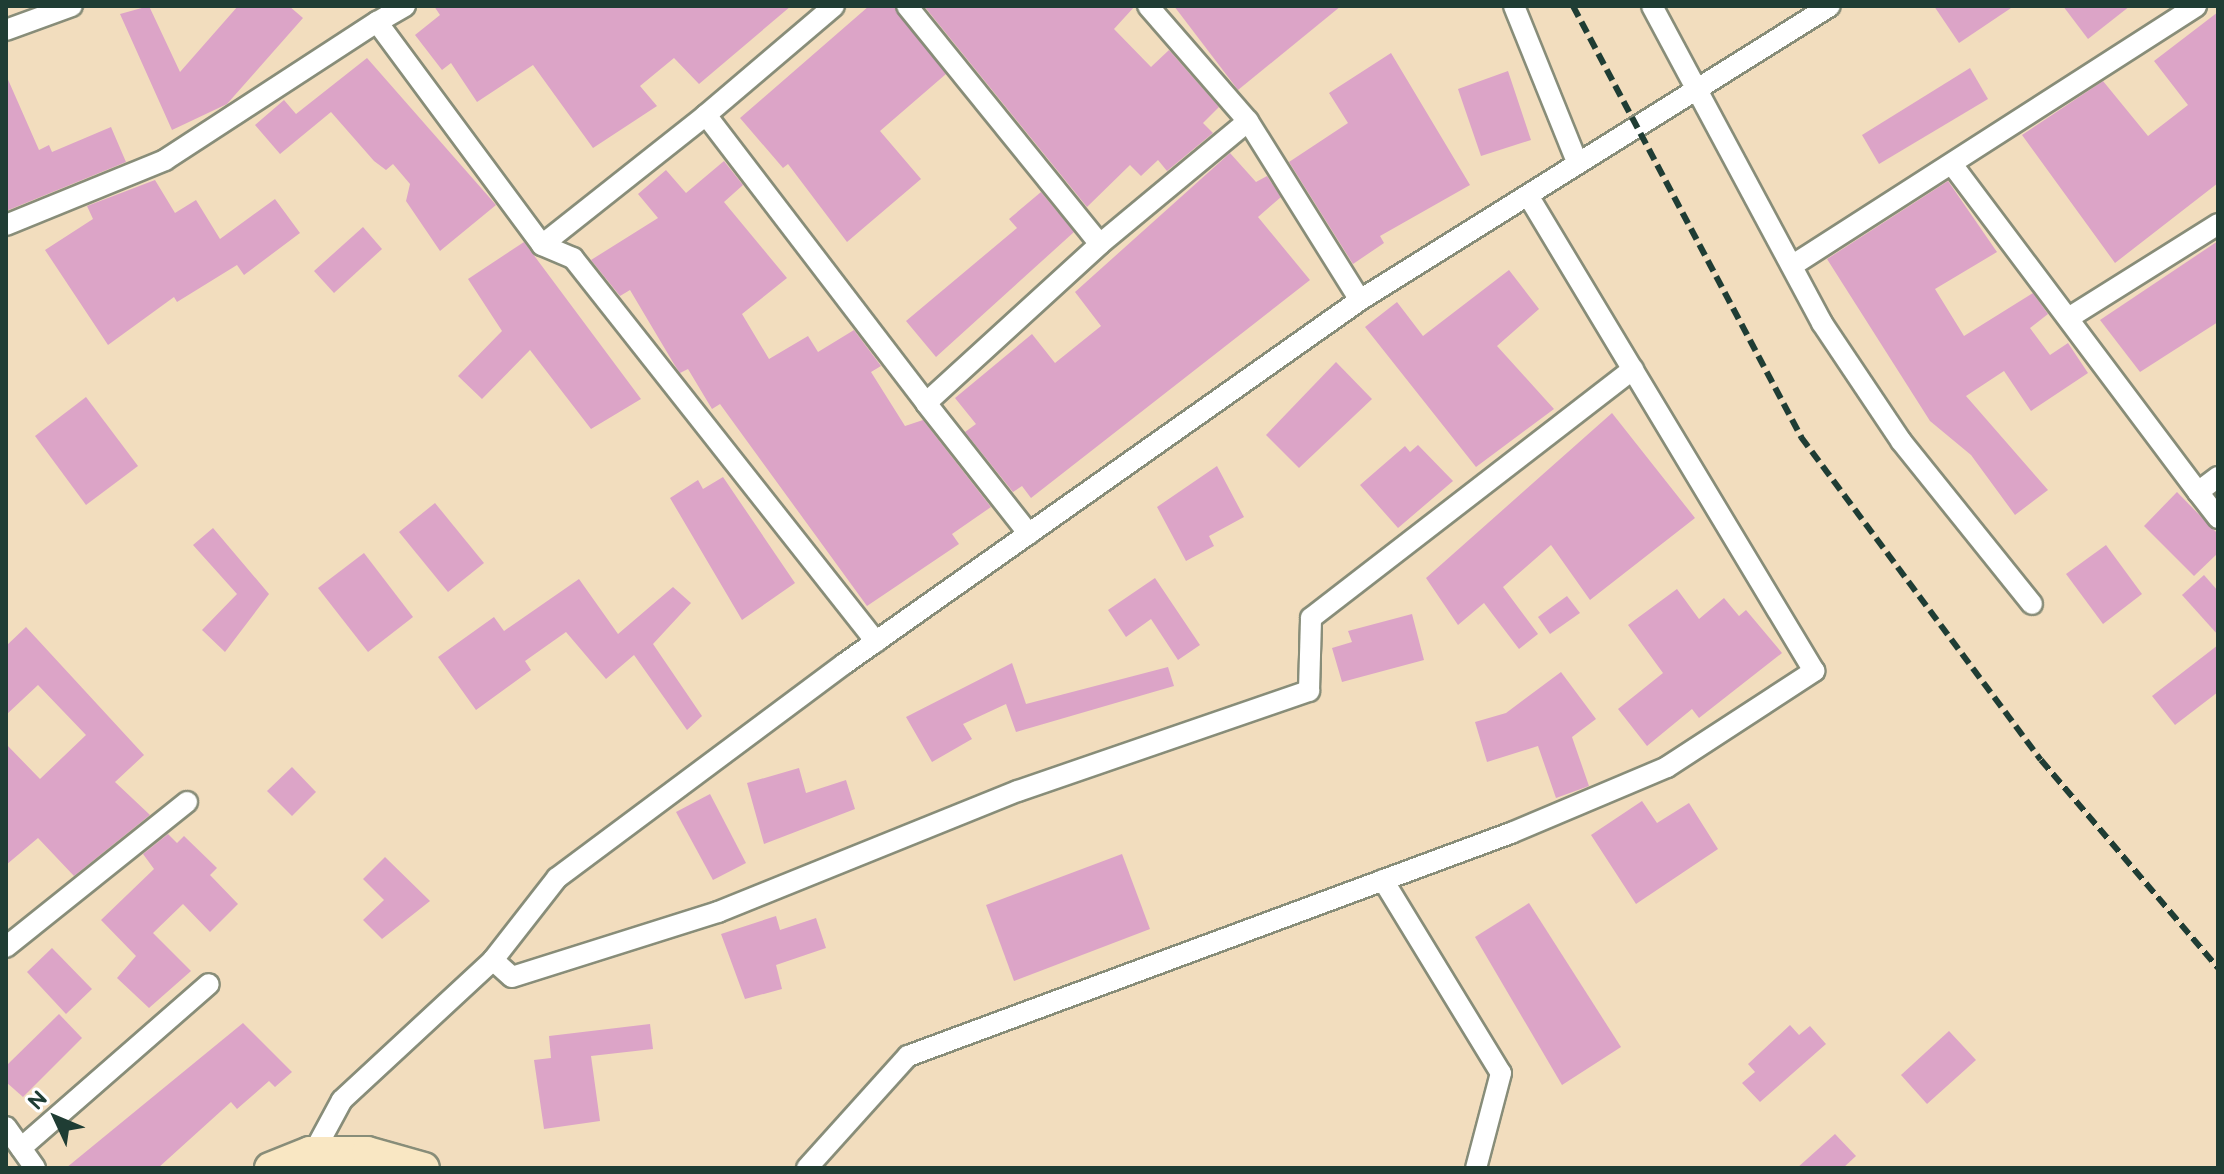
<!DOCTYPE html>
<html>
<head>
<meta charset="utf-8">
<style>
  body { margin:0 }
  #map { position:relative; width:2224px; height:1174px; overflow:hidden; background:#f2ddbe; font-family:"Balsamiq Sans",sans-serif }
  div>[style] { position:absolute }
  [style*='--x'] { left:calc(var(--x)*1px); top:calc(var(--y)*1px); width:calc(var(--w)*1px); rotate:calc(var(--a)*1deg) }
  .building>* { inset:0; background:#dca4c7 }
  .roads { filter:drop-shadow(2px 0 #888d79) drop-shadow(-2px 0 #888d79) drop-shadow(0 2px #888d79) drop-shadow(0 -2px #888d79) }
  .minor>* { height:20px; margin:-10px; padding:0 10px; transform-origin:10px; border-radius:10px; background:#fff }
  .secondary>* { height:30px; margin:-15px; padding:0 15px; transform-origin:15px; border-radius:15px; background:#f9e7c3 }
  .rail>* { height:6px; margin-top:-3px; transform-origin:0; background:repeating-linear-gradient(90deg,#1f3d34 0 12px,transparent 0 18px) }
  span { translate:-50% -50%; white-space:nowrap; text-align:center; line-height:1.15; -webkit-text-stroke:6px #fff; paint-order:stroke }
  .frame { position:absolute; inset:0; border:8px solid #1f3d34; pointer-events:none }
  .north { position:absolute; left:16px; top:1078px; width:80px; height:80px; -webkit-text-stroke:6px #fff; paint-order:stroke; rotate:314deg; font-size:22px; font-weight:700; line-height:32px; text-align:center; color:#1f3d34 }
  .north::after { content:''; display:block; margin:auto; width:28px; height:36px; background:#1f3d34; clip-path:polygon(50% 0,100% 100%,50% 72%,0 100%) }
</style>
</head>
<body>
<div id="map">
  <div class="building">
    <div style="clip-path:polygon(149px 6px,180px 72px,238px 6px,289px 6px,303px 18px,227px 104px,172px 130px,120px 14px)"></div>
    <div style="clip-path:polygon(434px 6px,791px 6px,699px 84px,674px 58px,640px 86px,657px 106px,593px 148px,533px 65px,477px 102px,451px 63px,442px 70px,415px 35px,440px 15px)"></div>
    <div style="clip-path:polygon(869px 6px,894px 6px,946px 74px,880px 131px,921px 179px,847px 242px,788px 164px,783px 168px,740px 118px)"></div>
    <div style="clip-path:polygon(924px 6px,1135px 6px,1114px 29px,1151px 67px,1169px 50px,1219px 107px,1203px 123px,1213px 133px,1167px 171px,1158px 160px,1141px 176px,1130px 165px,1087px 207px)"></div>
    <div style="clip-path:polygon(1174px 6px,1341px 6px,1238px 90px)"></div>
    <div style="clip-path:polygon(1934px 6px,2014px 6px,1959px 43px)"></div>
    <div style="clip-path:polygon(2063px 6px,2130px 6px,2088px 39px)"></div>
    <div style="clip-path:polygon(2218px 12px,2218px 183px,2115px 263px,2022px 135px,2103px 81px,2148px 136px,2188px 105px,2154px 61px)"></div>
    <div style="clip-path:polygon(1391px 53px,1470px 185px,1380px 236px,1384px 243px,1353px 264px,1289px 162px,1348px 123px,1329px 93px)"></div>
    <div style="clip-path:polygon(367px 58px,496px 205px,440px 251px,406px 201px,410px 184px,393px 164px,386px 170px,374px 161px,331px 112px,280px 154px,255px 125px,284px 100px,296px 114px)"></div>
    <div style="clip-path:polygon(1970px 68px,1988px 99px,1879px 164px,1862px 135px)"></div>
    <div style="clip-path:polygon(1508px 71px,1531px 140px,1481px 156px,1458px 89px)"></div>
    <div style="clip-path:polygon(6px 75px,39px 150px,49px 145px,52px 152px,111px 127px,126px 162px,6px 211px)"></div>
    <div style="clip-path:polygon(1230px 153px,1256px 182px,1267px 176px,1281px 197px,1258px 217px,1310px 280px,1031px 498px,1022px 486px,1013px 492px,965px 432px,976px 424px,955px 398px,1032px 334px,1055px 363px,1101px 326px,1075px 292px)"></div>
    <div style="clip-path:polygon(724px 161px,743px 185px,724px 202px,787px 278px,742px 314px,769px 359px,808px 336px,818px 352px,854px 330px,881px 366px,871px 372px,905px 426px,923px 420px,991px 507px,952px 534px,959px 544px,867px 606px,720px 404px,712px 409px,688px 369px,680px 373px,674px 364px,630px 290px,620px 296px,591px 260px,658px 218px,638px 194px,666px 170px,686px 193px)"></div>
    <div style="clip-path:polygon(155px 180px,175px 213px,196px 200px,220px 239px,275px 199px,300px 233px,244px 275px,237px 265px,177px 302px,174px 297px,108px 345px,45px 250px,93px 219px,87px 206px)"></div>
    <div style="clip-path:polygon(1948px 181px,1997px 252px,1935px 289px,1964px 336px,2033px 293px,2048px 314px,2030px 328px,2050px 355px,2068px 343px,2088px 373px,2031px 411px,2004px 371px,1966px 396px,2048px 490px,2015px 515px,1971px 455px,1930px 421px,1827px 259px)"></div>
    <div style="clip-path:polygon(1041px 192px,1074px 232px,936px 357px,906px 321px,1017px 228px,1009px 219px)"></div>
    <div style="clip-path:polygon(363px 227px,382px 249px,334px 293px,314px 271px)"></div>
    <div style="clip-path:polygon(2218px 241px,2218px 322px,2140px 372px,2100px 320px)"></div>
    <div style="clip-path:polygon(524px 242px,641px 399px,591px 429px,530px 350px,482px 399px,458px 376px,502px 331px,468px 279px)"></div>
    <div style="clip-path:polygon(1509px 270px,1539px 309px,1497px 346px,1554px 409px,1476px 467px,1365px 327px,1397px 302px,1423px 336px)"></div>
    <div style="clip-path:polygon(1336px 362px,1372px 399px,1299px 468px,1266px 435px)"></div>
    <div style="clip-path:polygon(86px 397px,138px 466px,86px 505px,35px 436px)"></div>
    <div style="clip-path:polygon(1612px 413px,1695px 518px,1590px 600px,1551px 545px,1503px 587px,1538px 634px,1519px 649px,1484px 603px,1458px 625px,1426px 578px)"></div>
    <div style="clip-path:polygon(1418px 445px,1453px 481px,1398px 528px,1360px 485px,1405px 446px,1410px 452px)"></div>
    <div style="clip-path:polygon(1217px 466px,1244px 517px,1209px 536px,1214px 546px,1186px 561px,1157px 507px)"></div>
    <div style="clip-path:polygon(723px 477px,795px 583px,742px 620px,670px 498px,698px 480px,703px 489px)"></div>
    <div style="clip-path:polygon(2177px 492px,2218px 534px,2218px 553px,2194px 576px,2144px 526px)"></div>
    <div style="clip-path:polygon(435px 503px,484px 563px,448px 592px,399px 532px)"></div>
    <div style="clip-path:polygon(213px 528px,269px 594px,225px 652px,202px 630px,237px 594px,193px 545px)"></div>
    <div style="clip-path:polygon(2106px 545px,2142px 594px,2103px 624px,2066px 574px)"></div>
    <div style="clip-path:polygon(364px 553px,413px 617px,368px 652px,318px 588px)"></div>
    <div style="clip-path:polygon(2204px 575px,2218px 591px,2218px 635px,2182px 595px)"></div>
    <div style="clip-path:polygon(1155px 578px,1200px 645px,1178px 660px,1151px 619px,1126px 637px,1108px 610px)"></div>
    <div style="clip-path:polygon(579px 579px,618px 634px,673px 587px,691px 603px,653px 644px,702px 716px,687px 730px,634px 655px,606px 679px,566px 632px,525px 661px,531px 670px,476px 710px,438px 657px,494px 617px,504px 631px)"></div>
    <div style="clip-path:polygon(1677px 589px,1699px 619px,1724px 598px,1739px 616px,1746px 610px,1782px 653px,1699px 718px,1692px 709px,1647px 746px,1618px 709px,1663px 673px,1628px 625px)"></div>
    <div style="clip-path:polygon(1567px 596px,1580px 613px,1550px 634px,1538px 617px)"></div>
    <div style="clip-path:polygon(1412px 614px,1424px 660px,1342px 682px,1332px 648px,1352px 642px,1348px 631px)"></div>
    <div style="clip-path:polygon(26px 627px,144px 755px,115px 782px,150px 815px,74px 876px,38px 838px,6px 865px,6px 744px,40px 779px,86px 735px,38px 685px,6px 715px,6px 646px)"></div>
    <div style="clip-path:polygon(2218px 645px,2218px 692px,2175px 725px,2152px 696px)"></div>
    <div style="clip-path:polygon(1012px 663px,1026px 704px,1168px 667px,1174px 686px,1016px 732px,1006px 704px,963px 724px,972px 739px,932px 762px,906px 717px)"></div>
    <div style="clip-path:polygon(1561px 672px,1596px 719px,1572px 737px,1589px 786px,1556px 798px,1538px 746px,1487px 762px,1475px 722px,1506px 713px)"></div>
    <div style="clip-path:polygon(292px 767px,316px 792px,292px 816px,267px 791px)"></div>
    <div style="clip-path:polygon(799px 768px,806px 793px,846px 780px,855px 809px,764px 844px,747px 783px)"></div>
    <div style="clip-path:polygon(710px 794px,746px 863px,713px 880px,676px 812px)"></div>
    <div style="clip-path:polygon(1642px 801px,1657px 823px,1689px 803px,1718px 849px,1636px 904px,1591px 835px)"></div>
    <div style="clip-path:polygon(168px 834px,177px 843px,184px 836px,217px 868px,210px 875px,238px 904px,210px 932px,183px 904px,153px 933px,191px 971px,149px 1008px,117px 978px,136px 956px,101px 920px,154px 869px,143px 854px)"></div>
    <div style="clip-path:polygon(1122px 854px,1150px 929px,1014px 981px,986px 905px)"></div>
    <div style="clip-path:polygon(385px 857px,430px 901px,382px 939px,363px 920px,384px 900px,363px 879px)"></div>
    <div style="clip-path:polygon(1529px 903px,1621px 1047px,1562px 1085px,1475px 937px)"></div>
    <div style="clip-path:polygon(776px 916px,780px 930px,816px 918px,826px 948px,776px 965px,782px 989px,745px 999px,721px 934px)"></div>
    <div style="clip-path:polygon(52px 948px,92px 989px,66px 1014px,27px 972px)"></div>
    <div style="clip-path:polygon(59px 1014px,82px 1038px,23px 1097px,6px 1082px,6px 1066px)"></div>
    <div style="clip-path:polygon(243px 1023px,292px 1072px,275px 1087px,269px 1081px,237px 1109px,231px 1102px,158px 1168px,66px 1168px)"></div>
    <div style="clip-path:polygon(650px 1024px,653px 1049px,591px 1056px,600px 1121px,544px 1129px,534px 1060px,551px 1058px,549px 1036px)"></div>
    <div style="clip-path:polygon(1790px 1025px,1799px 1035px,1810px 1026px,1826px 1044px,1760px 1102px,1742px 1083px,1755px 1072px,1748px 1064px)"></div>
    <div style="clip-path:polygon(1949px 1031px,1976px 1060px,1927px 1104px,1901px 1075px)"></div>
    <div style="clip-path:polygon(1835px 1134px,1856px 1156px,1843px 1168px,1797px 1168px)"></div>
  </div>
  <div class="roads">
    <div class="minor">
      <div style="--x:405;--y:6;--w:32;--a:150"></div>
      <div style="--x:377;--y:22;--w:277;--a:53.5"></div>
      <div style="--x:542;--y:245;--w:34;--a:23"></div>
      <div style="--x:573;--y:258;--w:489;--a:51.7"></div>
      <div style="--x:907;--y:6;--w:306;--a:51"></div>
      <div style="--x:1148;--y:6;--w:152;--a:49"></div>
      <div style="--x:1248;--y:121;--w:211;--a:58"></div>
      <div style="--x:1514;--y:6;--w:168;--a:68"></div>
      <div style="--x:1652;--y:6;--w:360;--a:61.8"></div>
      <div style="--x:1822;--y:323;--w:142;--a:56.2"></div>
      <div style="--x:1901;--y:441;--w:209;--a:51.2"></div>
      <div style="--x:6;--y:30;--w:70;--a:-20"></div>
      <div style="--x:706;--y:115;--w:168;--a:-40.4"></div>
      <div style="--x:1954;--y:167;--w:406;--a:53.1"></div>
      <div style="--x:2198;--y:492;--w:25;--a:-37"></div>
      <div style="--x:6;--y:225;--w:172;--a:-22.2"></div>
      <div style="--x:165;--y:160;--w:253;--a:-33.1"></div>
      <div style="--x:542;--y:245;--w:209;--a:-38.4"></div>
      <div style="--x:706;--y:115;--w:362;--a:52.6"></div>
      <div style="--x:1793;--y:265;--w:479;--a:-32.7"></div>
      <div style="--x:2070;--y:317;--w:175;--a:-32.1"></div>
      <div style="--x:2198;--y:492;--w:33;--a:52"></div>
      <div style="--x:1029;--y:534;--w:167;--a:-128.2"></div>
      <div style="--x:926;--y:403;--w:236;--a:-42.4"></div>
      <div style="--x:1100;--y:244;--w:192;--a:-39.7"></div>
      <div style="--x:1383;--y:880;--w:226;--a:58.6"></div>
      <div style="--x:1501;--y:1073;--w:98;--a:104.7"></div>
      <div style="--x:6;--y:947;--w:232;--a:-38.7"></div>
      <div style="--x:493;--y:960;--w:25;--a:42"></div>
      <div style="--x:512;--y:977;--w:216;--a:-17.5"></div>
      <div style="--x:718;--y:912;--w:323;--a:-22"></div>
      <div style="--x:1018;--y:791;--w:308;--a:-19"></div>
      <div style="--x:1309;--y:691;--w:73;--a:-88.4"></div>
      <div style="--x:1311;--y:618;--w:407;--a:-37.7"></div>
      <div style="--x:6;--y:1127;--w:50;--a:54.7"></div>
      <div style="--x:21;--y:1148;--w:249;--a:-41.1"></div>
      <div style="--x:309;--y:1161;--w:69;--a:-61.6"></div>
      <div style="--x:342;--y:1100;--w:206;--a:-42.8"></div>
      <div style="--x:493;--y:960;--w:104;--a:-52"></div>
      <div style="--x:557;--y:878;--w:358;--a:-36.7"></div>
      <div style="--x:844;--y:664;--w:631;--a:-35.2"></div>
      <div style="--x:1360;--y:300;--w:554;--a:-32.03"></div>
      <div style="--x:807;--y:1168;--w:151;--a:-48"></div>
      <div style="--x:908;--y:1056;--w:643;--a:-20.3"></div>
      <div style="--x:1511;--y:833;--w:169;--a:-22.9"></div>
      <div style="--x:1667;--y:767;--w:176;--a:-33.1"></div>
      <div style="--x:1814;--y:671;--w:553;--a:-121.02"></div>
    </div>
    <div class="secondary">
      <div style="--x:270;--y:1168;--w:43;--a:-21.8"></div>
      <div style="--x:310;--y:1152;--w:57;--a:0"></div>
      <div style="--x:367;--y:1152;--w:59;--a:15.7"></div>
    </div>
  </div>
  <div class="rail">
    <div style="--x:1573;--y:6;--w:488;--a:62.1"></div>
    <div style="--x:1801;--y:437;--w:402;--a:53.4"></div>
    <div style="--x:2041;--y:760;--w:273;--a:49.6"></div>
  </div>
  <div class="frame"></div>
  <div class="north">N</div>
</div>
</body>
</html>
